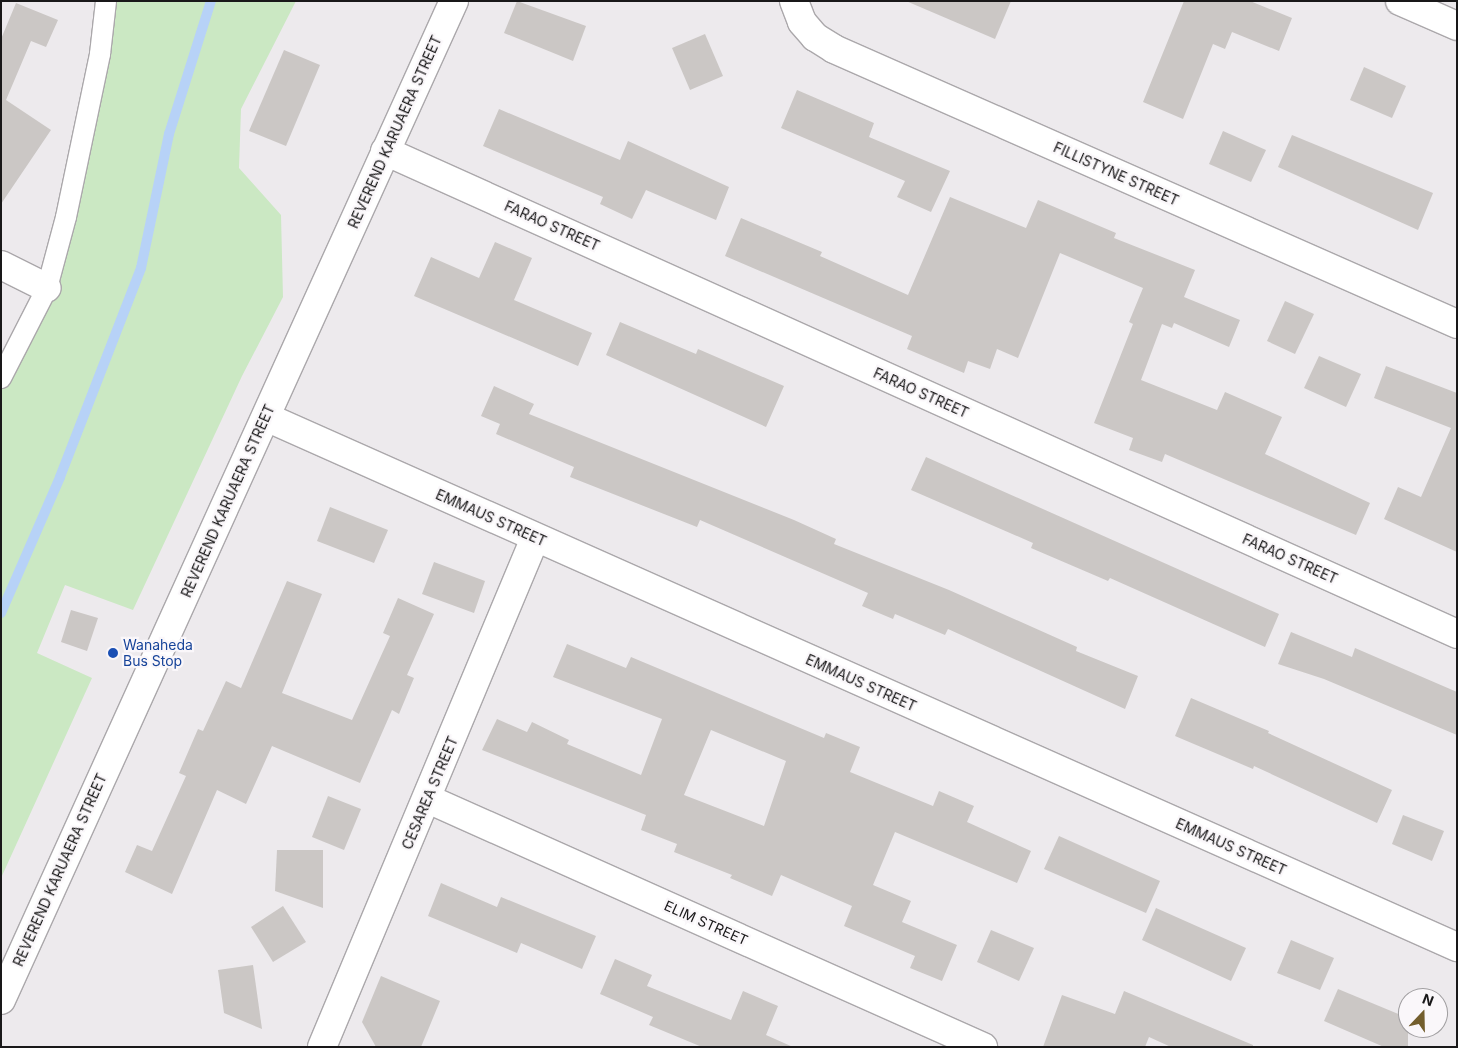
<!DOCTYPE html>
<html>
<head>
<meta charset="utf-8">
<style>
  body { margin:0 }
  #map { position:relative; width:1458px; height:1048px; overflow:hidden; background:#edeaed; font-family:Inter,sans-serif }
  div>[style] { position:absolute }
  [style*='--x'] { left:calc(var(--x)*1px); top:calc(var(--y)*1px); width:calc(var(--w)*1px); rotate:calc(var(--a)*1deg) }
  .green>* { inset:0; background:#cbe8c3 }
  .stream>* { height:10px; margin:-5px; padding:0 5px; transform-origin:5px; border-radius:5px; background:#b7d2f7 }
  .building>* { inset:0; background:#cbc7c5 }
  .roads { filter:drop-shadow(1px 0 #aba8ab) drop-shadow(-1px 0 #aba8ab) drop-shadow(0 1px #aba8ab) drop-shadow(0 -1px #aba8ab) }
  .service>* { height:20px; margin:-10px; padding:0 10px; transform-origin:10px; border-radius:10px; background:#fff }
  .minor>* { height:28px; margin:-14px; padding:0 14px; transform-origin:14px; border-radius:14px; background:#fff }
  .tertiary>* { height:28px; margin:-14px; padding:0 14px; transform-origin:14px; border-radius:14px; background:#fff }
  .dots>* { width:14px; height:14px; translate:-50% -50%; box-sizing:border-box; border:2px solid #faf7fa; border-radius:50% }
  span { translate:-50% -50%; white-space:nowrap; text-align:center; line-height:1.15; -webkit-text-stroke:4.5px #faf7fa; paint-order:stroke }
  .street-label { font-size:14px; color:#191819 }
  .transit-label { font-size:14px; color:#164399 }
  .left { translate:0 -50%; text-align:left }
  .frame { position:absolute; inset:0; border:2px solid #191819; pointer-events:none }
  .north { position:absolute; left:1398px; top:988px; width:50px; height:50px; box-sizing:border-box; background:#faf7fa; border:1px solid #a09ea0; border-radius:50%; rotate:21deg; font-size:14px; font-weight:700; line-height:20px; text-align:center; color:#191819 }
  .north::after { content:''; display:block; margin:auto; width:18px; height:22px; background:#735e2d; clip-path:polygon(50% 0,100% 100%,50% 72%,0 100%) }
</style>
</head>
<body>
<div id="map">
  <div class="green">
    <div style="clip-path:polygon(102px 1px,296px 1px,241px 109px,239px 168px,281px 215px,283px 297px,242px 376px,133px 610px,65px 585px,37px 653px,92px 678px,1px 878px,1px 389px,53px 290px)"></div>
  </div>
  <div class="stream">
    <div style="--x:1;--y:613;--w:148;--a:-66.5"></div>
    <div style="--x:60;--y:477;--w:224;--a:-68.8"></div>
    <div style="--x:141;--y:268;--w:137;--a:-78.2"></div>
    <div style="--x:169;--y:134;--w:139;--a:-72.5"></div>
  </div>
  <div class="building">
    <div style="clip-path:polygon(517px 1px,586px 26px,573px 61px,504px 33px)"></div>
    <div style="clip-path:polygon(906px 1px,1011px 1px,995px 39px)"></div>
    <div style="clip-path:polygon(1184px 1px,1250px 1px,1292px 18px,1279px 51px,1232px 32px,1225px 49px,1213px 44px,1183px 119px,1143px 102px)"></div>
    <div style="clip-path:polygon(16px 3px,58px 20px,46px 47px,31px 41px,6px 100px,51px 130px,1px 204px,1px 39px)"></div>
    <div style="clip-path:polygon(705px 34px,723px 76px,690px 90px,672px 48px)"></div>
    <div style="clip-path:polygon(284px 50px,320px 65px,286px 146px,249px 131px)"></div>
    <div style="clip-path:polygon(1364px 67px,1406px 86px,1392px 118px,1350px 100px)"></div>
    <div style="clip-path:polygon(797px 90px,874px 123px,869px 137px,950px 171px,931px 212px,897px 197px,905px 181px,781px 128px)"></div>
    <div style="clip-path:polygon(499px 109px,620px 160px,628px 141px,729px 187px,716px 220px,646px 190px,632px 219px,600px 204px,603px 197px,483px 146px)"></div>
    <div style="clip-path:polygon(1223px 131px,1266px 150px,1251px 182px,1209px 164px)"></div>
    <div style="clip-path:polygon(1292px 135px,1433px 193px,1418px 230px,1278px 167px)"></div>
    <div style="clip-path:polygon(950px 197px,1026px 228px,1038px 200px,1116px 233px,1114px 238px,1195px 270px,1184px 297px,1240px 320px,1229px 347px,1174px 323px,1172px 328px,1162px 324px,1141px 380px,1217px 410px,1225px 392px,1282px 417px,1265px 454px,1370px 503px,1356px 535px,1165px 454px,1162px 462px,1129px 450px,1133px 438px,1094px 423px,1133px 324px,1129px 322px,1143px 288px,1060px 253px,1018px 358px,997px 349px,990px 369px,968px 361px,964px 373px,907px 349px,912px 336px,725px 256px,741px 218px,822px 252px,820px 256px,908px 295px)"></div>
    <div style="clip-path:polygon(495px 242px,532px 258px,514px 300px,592px 333px,578px 366px,414px 296px,431px 257px,479px 278px)"></div>
    <div style="clip-path:polygon(1285px 301px,1314px 314px,1295px 354px,1267px 341px)"></div>
    <div style="clip-path:polygon(620px 322px,696px 354px,698px 349px,784px 386px,766px 427px,606px 355px)"></div>
    <div style="clip-path:polygon(1319px 356px,1361px 374px,1346px 407px,1304px 388px)"></div>
    <div style="clip-path:polygon(1386px 366px,1457px 393px,1457px 552px,1384px 519px,1398px 487px,1421px 497px,1451px 428px,1374px 398px)"></div>
    <div style="clip-path:polygon(494px 386px,534px 404px,529px 414px,794px 520px,836px 539px,834px 544px,949px 590px,1077px 647px,1076px 651px,1138px 676px,1125px 709px,948px 629px,945px 635px,895px 614px,893px 619px,862px 606px,868px 593px,700px 520px,697px 527px,570px 477px,574px 467px,496px 434px,500px 424px,481px 416px)"></div>
    <div style="clip-path:polygon(926px 457px,1279px 614px,1265px 647px,1110px 578px,1108px 581px,1031px 548px,1033px 543px,911px 490px)"></div>
    <div style="clip-path:polygon(330px 507px,388px 530px,374px 563px,317px 541px)"></div>
    <div style="clip-path:polygon(434px 562px,485px 581px,474px 613px,422px 594px)"></div>
    <div style="clip-path:polygon(287px 581px,322px 594px,282px 693px,352px 720px,390px 636px,383px 633px,398px 598px,434px 614px,407px 675px,414px 678px,399px 714px,392px 710px,360px 783px,272px 746px,246px 804px,217px 790px,172px 894px,125px 872px,137px 845px,152px 851px,186px 776px,179px 773px,198px 729px,203px 731px,226px 681px,241px 688px)"></div>
    <div style="clip-path:polygon(71px 610px,98px 618px,87px 651px,61px 642px)"></div>
    <div style="clip-path:polygon(1291px 632px,1352px 657px,1355px 648px,1457px 692px,1457px 735px,1324px 679px,1278px 664px)"></div>
    <div style="clip-path:polygon(evenodd,567px 644px,626px 668px,631px 657px,824px 738px,826px 733px,860px 747px,850px 772px,933px 806px,939px 791px,974px 806px,967px 822px,1031px 851px,1017px 883px,895px 832px,873px 885px,911px 901px,902px 922px,957px 945px,942px 981px,910px 968px,915px 956px,844px 926px,852px 906px,781px 875px,772px 896px,730px 878px,732px 875px,674px 852px,677px 844px,641px 830px,646px 815px,482px 750px,497px 719px,527px 732px,532px 722px,569px 740px,567px 744px,641px 775px,662px 719px,553px 677px,567px 644px,711px 730px,786px 761px,764px 826px,684px 795px,711px 730px)"></div>
    <div style="clip-path:polygon(1191px 698px,1269px 731px,1268px 733px,1392px 790px,1377px 823px,1254px 766px,1253px 769px,1175px 736px)"></div>
    <div style="clip-path:polygon(328px 796px,361px 809px,344px 850px,312px 837px)"></div>
    <div style="clip-path:polygon(1403px 815px,1444px 831px,1432px 861px,1392px 844px)"></div>
    <div style="clip-path:polygon(1059px 836px,1160px 881px,1146px 913px,1044px 869px)"></div>
    <div style="clip-path:polygon(277px 850px,323px 850px,323px 908px,275px 891px)"></div>
    <div style="clip-path:polygon(441px 883px,497px 907px,501px 897px,596px 936px,582px 969px,521px 943px,517px 953px,428px 916px)"></div>
    <div style="clip-path:polygon(283px 906px,306px 942px,273px 962px,251px 927px)"></div>
    <div style="clip-path:polygon(1156px 908px,1246px 948px,1231px 981px,1142px 940px)"></div>
    <div style="clip-path:polygon(991px 930px,1034px 948px,1019px 981px,977px 962px)"></div>
    <div style="clip-path:polygon(1291px 940px,1334px 958px,1320px 990px,1277px 973px)"></div>
    <div style="clip-path:polygon(615px 959px,652px 975px,647px 986px,731px 1020px,743px 991px,778px 1006px,766px 1035px,793px 1047px,702px 1047px,649px 1025px,653px 1017px,600px 994px)"></div>
    <div style="clip-path:polygon(253px 965px,262px 1029px,224px 1013px,218px 970px)"></div>
    <div style="clip-path:polygon(381px 976px,440px 1001px,421px 1047px,376px 1047px,362px 1022px)"></div>
    <div style="clip-path:polygon(1338px 989px,1408px 1018px,1408px 1047px,1384px 1047px,1324px 1021px)"></div>
    <div style="clip-path:polygon(1124px 991px,1253px 1045px,1253px 1047px,1171px 1047px,1149px 1037px,1145px 1047px,1043px 1047px,1062px 995px,1115px 1014px)"></div>
  </div>
  <div class="roads">
    <div class="service">
      <div style="--x:1;--y:378;--w:101;--a:-62.9"></div>
      <div style="--x:47;--y:288;--w:73;--a:-75"></div>
      <div style="--x:66;--y:217;--w:167;--a:-78.2"></div>
      <div style="--x:100;--y:54;--w:53;--a:-83.5"></div>
    </div>
    <div class="minor">
      <div style="--x:794;--y:1;--w:22;--a:69"></div>
      <div style="--x:802;--y:22;--w:20;--a:49"></div>
      <div style="--x:815;--y:37;--w:22;--a:32"></div>
      <div style="--x:834;--y:49;--w:681;--a:23.82"></div>
      <div style="--x:1400;--y:1;--w:62;--a:23.7"></div>
      <div style="--x:385;--y:151;--w:1176;--a:24.25"></div>
      <div style="--x:1;--y:265;--w:51;--a:26.6"></div>
      <div style="--x:266;--y:417;--w:1304;--a:23.99"></div>
      <div style="--x:428;--y:799;--w:608;--a:24.08"></div>
      <div style="--x:322;--y:1047;--w:552;--a:-67.29"></div>
    </div>
    <div class="tertiary">
      <div style="--x:1;--y:1000;--w:1097;--a:-65.61"></div>
    </div>
  </div>
  <div class="dots">
    <div style="left:113px;top:653px;background:#1a4fb4"></div>
  </div>
  <div class="street-label">
    <span style="left:395px;top:132px;rotate:-66deg">REVEREND KARUAERA STREET</span>
    <span style="left:1116px;top:174px;rotate:24deg">FILLISTYNE STREET</span>
    <span style="left:552px;top:226px;rotate:24deg">FARAO STREET</span>
    <span style="left:921px;top:393px;rotate:24deg">FARAO STREET</span>
    <span style="left:228px;top:501px;rotate:-66deg">REVEREND KARUAERA STREET</span>
    <span style="left:491px;top:518px;rotate:24deg">EMMAUS STREET</span>
    <span style="left:1290px;top:559px;rotate:24deg">FARAO STREET</span>
    <span style="left:861px;top:683px;rotate:24deg">EMMAUS STREET</span>
    <span style="left:430px;top:793px;rotate:-67deg">CESAREA STREET</span>
    <span style="left:1231px;top:847px;rotate:24deg">EMMAUS STREET</span>
    <span style="left:60px;top:870px;rotate:-66deg">REVEREND KARUAERA STREET</span>
    <span style="left:706px;top:923px;rotate:24deg">ELIM STREET</span>
  </div>
  <div class="transit-label">
    <span class="left" style="left:123px;top:653px">Wanaheda<br>Bus Stop</span>
  </div>
  <div class="frame"></div>
  <div class="north">N</div>
</div>
</body>
</html>
